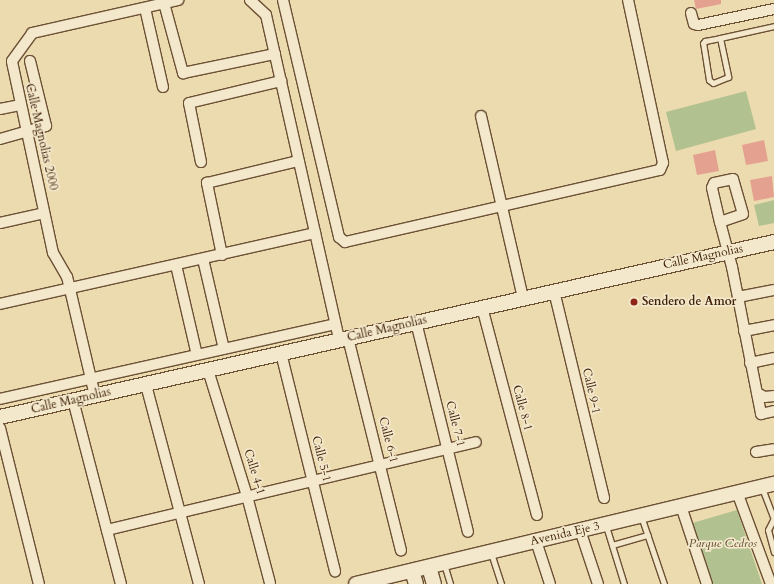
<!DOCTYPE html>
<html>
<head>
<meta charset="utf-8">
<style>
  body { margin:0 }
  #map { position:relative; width:774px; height:584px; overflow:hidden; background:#eddbb0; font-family:Cardo,serif }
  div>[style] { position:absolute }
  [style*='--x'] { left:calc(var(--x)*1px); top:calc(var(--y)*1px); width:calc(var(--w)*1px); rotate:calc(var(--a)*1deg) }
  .green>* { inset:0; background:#b2c190 }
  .building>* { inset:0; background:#e4a18f }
  .roads { filter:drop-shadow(1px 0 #6c5034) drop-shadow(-1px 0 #6c5034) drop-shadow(0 1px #6c5034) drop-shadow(0 -1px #6c5034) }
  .lane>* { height:5px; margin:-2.5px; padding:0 2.5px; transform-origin:2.5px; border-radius:2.5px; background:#f3e8cc }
  .street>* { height:10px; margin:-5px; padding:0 5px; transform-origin:5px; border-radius:5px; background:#f3e8cc }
  .secondary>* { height:14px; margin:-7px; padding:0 7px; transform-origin:7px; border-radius:7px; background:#f3e8cc }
  .dots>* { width:11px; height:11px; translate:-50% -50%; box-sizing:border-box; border:2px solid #f3e8cc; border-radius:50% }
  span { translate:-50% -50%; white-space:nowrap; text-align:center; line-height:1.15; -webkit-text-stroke:3.5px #f3e8cc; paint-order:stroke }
  .street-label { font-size:12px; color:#41220a }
  .poi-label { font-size:12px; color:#41220a; font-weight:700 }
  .left { translate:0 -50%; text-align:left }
  .park-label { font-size:12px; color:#5d4a2c; font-style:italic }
</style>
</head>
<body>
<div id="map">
  <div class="green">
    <div style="clip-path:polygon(746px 91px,756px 129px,676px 151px,666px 112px)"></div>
    <div style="clip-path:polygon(774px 200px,774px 223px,759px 226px,754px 205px)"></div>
    <div style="clip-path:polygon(737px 510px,762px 584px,712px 584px,689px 524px)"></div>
  </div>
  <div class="building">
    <div style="clip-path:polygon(694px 0,721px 0,721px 4px,696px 9px)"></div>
    <div style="clip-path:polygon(764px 140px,768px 161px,746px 165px,742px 145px)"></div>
    <div style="clip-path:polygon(715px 150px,719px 171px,697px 175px,693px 155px)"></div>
    <div style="clip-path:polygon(772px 176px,774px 197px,754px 201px,750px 180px)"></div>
  </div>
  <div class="roads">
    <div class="lane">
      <div style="--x:720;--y:38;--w:40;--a:78"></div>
      <div style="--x:728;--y:77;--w:16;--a:158"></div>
      <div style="--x:713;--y:83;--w:5;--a:-143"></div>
      <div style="--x:709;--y:80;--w:37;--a:-99"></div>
      <div style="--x:703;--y:43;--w:3;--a:-45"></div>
      <div style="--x:705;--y:41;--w:15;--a:-11"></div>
      <div style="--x:720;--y:38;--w:55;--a:-12.5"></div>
      <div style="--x:762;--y:488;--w:34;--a:69"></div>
      <div style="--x:641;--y:516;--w:72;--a:71.3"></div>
      <div style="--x:773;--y:520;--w:11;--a:117"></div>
      <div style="--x:768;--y:530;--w:23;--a:75"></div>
      <div style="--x:606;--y:526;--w:61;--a:72.8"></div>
      <div style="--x:612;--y:545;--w:37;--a:-16"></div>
      <div style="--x:491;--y:553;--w:33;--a:72"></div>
      <div style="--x:444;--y:564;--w:21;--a:73"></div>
    </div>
    <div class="street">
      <div style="--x:250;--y:0;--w:22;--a:43"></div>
      <div style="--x:266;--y:15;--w:333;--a:77.3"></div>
      <div style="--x:283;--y:0;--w:244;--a:76.7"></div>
      <div style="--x:339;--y:237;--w:8;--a:40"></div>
      <div style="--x:345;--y:242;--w:323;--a:-12.9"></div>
      <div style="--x:660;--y:170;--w:8;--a:-67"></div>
      <div style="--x:663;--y:163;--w:167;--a:-102.1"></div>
      <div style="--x:164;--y:3;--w:73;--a:74.8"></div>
      <div style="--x:183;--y:73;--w:94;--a:-11.7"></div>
      <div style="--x:145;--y:8;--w:81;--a:77.2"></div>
      <div style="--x:691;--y:13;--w:11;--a:75"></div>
      <div style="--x:694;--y:24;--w:4;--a:14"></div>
      <div style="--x:698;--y:25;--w:78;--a:-11.9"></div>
      <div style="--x:0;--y:109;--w:20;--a:-11"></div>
      <div style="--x:481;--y:116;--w:187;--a:77"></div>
      <div style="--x:0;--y:139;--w:48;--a:-15.8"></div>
      <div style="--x:46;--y:126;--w:67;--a:-103.8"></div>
      <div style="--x:201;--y:162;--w:60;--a:-101.5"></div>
      <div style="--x:189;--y:103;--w:95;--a:-13.4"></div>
      <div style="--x:720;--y:222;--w:24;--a:-19"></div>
      <div style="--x:743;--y:214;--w:36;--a:-106"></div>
      <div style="--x:733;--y:179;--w:19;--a:168"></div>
      <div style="--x:714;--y:183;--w:5;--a:112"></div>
      <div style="--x:712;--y:188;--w:35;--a:77"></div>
      <div style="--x:720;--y:222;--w:47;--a:75.1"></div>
      <div style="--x:732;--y:267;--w:150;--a:78.8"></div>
      <div style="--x:761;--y:414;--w:13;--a:-13"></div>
      <div style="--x:0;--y:223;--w:45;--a:-12.8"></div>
      <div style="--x:222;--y:255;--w:74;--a:-101.8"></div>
      <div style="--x:207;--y:183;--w:94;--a:-13.6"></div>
      <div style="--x:203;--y:259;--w:92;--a:76.9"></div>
      <div style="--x:176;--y:265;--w:92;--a:76.9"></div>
      <div style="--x:554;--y:291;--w:213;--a:76.4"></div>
      <div style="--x:738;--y:297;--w:37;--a:-11"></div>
      <div style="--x:0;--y:304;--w:323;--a:-12.7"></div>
      <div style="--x:482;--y:307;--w:215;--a:75.2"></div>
      <div style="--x:416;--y:322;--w:216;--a:76.1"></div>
      <div style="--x:744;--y:331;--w:31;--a:-11"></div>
      <div style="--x:348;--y:338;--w:219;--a:76"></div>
      <div style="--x:281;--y:353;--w:225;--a:76.1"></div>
      <div style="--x:750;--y:363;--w:25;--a:-12"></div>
      <div style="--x:208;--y:370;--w:132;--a:72.8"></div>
      <div style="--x:247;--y:496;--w:90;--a:75.2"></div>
      <div style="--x:146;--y:385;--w:206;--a:75.1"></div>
      <div style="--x:757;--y:393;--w:9;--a:27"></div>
      <div style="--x:765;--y:397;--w:9;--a:-6"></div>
      <div style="--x:95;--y:396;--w:122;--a:-103.2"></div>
      <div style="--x:67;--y:277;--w:28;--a:-120"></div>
      <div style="--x:53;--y:253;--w:196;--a:-102.1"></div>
      <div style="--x:12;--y:61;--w:34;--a:-54"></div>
      <div style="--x:32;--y:33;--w:150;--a:-12.7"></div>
      <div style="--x:0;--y:399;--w:343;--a:-12.6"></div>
      <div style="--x:73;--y:400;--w:190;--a:75.4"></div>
      <div style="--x:0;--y:428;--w:161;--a:76"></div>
      <div style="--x:756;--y:452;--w:18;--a:-9"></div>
      <div style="--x:737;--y:492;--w:98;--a:69.7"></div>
      <div style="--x:681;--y:506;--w:82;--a:71.6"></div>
      <div style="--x:107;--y:530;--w:379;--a:-13.4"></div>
      <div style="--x:580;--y:530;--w:57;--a:71.6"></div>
      <div style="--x:536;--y:541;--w:45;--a:72"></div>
    </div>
    <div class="secondary">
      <div style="--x:0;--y:417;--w:794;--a:-12.74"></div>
      <div style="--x:429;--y:567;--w:18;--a:74"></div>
      <div style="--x:412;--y:571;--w:14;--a:73"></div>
      <div style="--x:356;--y:584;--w:430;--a:-13.5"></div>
    </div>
  </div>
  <div class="dots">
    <div style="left:634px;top:302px;background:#8f2418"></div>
  </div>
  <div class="street-label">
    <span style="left:41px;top:137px;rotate:77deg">Calle Magnolias 2000</span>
    <span style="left:703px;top:257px;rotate:-12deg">Calle Magnolias</span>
    <span style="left:387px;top:329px;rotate:-13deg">Calle Magnolias</span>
    <span style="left:591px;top:391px;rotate:77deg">Calle 9-1</span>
    <span style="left:71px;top:401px;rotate:-13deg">Calle Magnolias</span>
    <span style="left:522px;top:408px;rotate:75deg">Calle 8-1</span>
    <span style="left:455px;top:424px;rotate:76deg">Calle 7-1</span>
    <span style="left:388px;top:440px;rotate:76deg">Calle 6-1</span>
    <span style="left:321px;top:459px;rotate:76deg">Calle 5-1</span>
    <span style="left:254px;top:472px;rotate:73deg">Calle 4-1</span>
    <span style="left:565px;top:534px;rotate:-13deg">Avenida Eje 3</span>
  </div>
  <div class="poi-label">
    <span class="left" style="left:642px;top:302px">Sendero de Amor</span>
  </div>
  <div class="park-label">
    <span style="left:723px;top:544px">Parque Cedros</span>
  </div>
</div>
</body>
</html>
